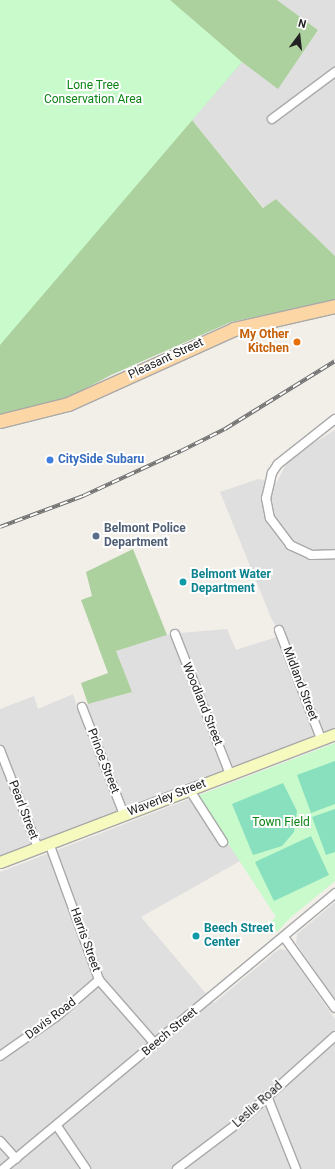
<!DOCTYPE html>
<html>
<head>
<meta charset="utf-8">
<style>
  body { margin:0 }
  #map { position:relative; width:335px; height:1169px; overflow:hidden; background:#f2efe9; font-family:Roboto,sans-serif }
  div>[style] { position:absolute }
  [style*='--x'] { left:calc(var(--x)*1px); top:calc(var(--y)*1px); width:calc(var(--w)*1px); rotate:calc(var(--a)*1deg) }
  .residential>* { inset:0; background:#e0dfdf }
  .forest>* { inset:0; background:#add19e }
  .park>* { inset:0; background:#c8facc }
  .pitch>* { inset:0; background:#88e0be }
  .roads { filter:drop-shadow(1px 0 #a9a9a9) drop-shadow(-1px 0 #a9a9a9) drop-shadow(0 1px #a9a9a9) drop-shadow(0 -1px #a9a9a9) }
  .street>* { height:8px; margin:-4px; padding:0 4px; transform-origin:4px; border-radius:4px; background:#fff }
  .secondary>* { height:11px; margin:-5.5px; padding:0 5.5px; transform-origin:5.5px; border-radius:5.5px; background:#f7fabf }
  .primary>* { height:13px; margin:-6.5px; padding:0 6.5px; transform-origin:6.5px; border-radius:6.5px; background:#fcd6a4 }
  .rail>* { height:4px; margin-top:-2px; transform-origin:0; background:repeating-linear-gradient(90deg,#fff 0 8px,#707070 0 16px); box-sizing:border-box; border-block:1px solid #707070 }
  .dots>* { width:11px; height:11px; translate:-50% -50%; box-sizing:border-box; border:2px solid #fff; border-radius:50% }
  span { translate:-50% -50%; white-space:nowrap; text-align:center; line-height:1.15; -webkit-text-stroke:4px #fff; paint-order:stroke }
  .park-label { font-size:12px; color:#0c8416 }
  .food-label { font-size:12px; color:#c56008; font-weight:700 }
  .right { translate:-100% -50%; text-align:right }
  .street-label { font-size:12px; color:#222 }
  .shop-label { font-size:12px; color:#366cbe; font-weight:700 }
  .left { translate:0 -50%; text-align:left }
  .service-label { font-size:12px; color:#4e5e75; font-weight:700 }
  .culture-label { font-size:12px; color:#0d838f; font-weight:700 }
  .north { position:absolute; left:279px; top:16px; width:40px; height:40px; -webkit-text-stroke:3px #fff; paint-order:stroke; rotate:15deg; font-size:11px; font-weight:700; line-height:16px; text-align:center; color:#222 }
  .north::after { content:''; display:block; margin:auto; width:14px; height:18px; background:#222; clip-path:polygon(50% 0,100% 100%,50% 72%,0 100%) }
</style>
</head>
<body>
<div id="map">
  <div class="residential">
    <div style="clip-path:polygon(277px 0,335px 0,335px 256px,276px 199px,264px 208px,192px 120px,242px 62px,278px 88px,318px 30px)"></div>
    <div style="clip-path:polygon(335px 430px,335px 729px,234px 768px,227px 759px,179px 633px,227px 629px,236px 650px,283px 635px,272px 620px,220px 492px,258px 479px,277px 482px,289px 458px)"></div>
    <div style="clip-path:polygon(170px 634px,225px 770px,0 858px,0 709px,34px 696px,38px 709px,73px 694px,77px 707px,131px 692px,116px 651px)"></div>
    <div style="clip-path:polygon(197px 796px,240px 861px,141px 917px,214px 1003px,279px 949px,286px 950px,291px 956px,335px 1019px,335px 1169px,0 1169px,0 872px)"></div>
    <div style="clip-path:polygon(335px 902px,335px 1000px,296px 943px,297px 934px)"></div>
  </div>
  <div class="forest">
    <div style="clip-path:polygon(0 0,277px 0,318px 30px,278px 89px,242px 62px,192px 120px,263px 208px,276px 199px,335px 256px,335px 300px,231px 322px,111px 375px,66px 399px,0 415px)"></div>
    <div style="clip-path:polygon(133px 549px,167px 635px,116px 651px,132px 692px,88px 704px,81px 683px,108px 673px,81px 600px,92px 596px,86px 572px)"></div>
  </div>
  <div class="park">
    <div style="clip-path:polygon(0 0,170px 0,242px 62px,0 345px)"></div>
    <div style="clip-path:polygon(335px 743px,335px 881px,290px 918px,277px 932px,270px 922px,276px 917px,197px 796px)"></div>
  </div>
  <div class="pitch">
    <div style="clip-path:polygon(335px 761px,335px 804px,311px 813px,297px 775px)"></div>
    <div style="clip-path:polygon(283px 783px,297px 811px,294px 832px,282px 846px,253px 855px,232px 804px)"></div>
    <div style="clip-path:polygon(335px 809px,335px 852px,326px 855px,312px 817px)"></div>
    <div style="clip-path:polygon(311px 836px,329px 875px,274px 901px,255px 862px)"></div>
  </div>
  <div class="roads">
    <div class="street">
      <div style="--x:272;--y:119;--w:79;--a:-36.7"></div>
      <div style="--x:335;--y:419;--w:73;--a:141.7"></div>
      <div style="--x:278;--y:464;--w:11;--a:124"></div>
      <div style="--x:272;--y:473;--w:26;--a:103"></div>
      <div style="--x:266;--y:498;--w:20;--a:79"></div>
      <div style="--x:270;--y:518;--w:34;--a:53"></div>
      <div style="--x:290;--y:545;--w:23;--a:25"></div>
      <div style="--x:311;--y:555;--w:24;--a:-2"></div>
      <div style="--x:279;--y:630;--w:117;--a:68.9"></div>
      <div style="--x:175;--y:634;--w:150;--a:68.6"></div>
      <div style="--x:82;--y:707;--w:116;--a:68.7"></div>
      <div style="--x:0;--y:750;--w:105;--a:68.8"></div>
      <div style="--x:189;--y:789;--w:63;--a:57.3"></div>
      <div style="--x:49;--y:843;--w:146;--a:69.9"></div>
      <div style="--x:99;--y:980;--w:85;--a:48.8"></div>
      <div style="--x:284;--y:937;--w:87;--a:54.3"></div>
      <div style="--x:0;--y:1056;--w:68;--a:-34.9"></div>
      <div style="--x:56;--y:1017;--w:57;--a:-40.7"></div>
      <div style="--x:267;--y:1096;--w:79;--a:68.3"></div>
      <div style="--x:57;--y:1126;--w:52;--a:56"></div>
      <div style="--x:0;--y:1141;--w:24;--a:48"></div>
      <div style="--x:3;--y:1169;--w:432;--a:-39.7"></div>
      <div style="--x:177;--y:1169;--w:76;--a:-37"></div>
      <div style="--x:238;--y:1123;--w:130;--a:-41.9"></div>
    </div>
    <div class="secondary">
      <div style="--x:0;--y:862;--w:359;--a:-20.9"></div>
    </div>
    <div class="primary">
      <div style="--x:0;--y:421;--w:70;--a:-14"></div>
      <div style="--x:68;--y:404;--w:182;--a:-24.3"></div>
      <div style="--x:234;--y:329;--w:104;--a:-12.8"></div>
    </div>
  </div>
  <div class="rail">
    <div style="--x:0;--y:527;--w:89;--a:-20.5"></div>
    <div style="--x:83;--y:496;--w:108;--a:-24.7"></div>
    <div style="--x:181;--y:451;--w:49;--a:-26.6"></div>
    <div style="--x:225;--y:429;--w:129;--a:-31.7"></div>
  </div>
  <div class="dots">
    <div style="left:297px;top:342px;background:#e8710a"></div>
    <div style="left:50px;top:460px;background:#3f7fe0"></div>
    <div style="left:96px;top:536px;background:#5c6f8a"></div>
    <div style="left:183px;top:582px;background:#0f9aa8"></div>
    <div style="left:196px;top:936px;background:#0f9aa8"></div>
  </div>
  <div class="park-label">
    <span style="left:93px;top:93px">Lone Tree<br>Conservation Area</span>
    <span style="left:281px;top:823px">Town Field</span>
  </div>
  <div class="food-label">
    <span class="right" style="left:289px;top:342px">My Other<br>Kitchen</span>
  </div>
  <div class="street-label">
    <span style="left:166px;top:359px;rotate:-25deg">Pleasant Street</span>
    <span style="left:300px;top:684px;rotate:69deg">Midland Street</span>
    <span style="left:202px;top:704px;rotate:68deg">Woodland Street</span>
    <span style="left:103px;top:761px;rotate:69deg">Prince Street</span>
    <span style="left:167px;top:798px;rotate:-21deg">Waverley Street</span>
    <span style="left:23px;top:810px;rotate:69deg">Pearl Street</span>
    <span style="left:85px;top:940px;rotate:70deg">Harris Street</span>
    <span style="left:51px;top:1019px;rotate:-37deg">Davis Road</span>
    <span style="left:170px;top:1032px;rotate:-40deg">Beech Street</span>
    <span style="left:258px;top:1105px;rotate:-42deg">Leslie Road</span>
  </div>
  <div class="shop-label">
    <span class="left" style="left:58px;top:460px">CitySide Subaru</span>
  </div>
  <div class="service-label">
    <span class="left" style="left:104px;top:536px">Belmont Police<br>Department</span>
  </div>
  <div class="culture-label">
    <span class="left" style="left:191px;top:582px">Belmont Water<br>Department</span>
    <span class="left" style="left:204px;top:936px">Beech Street<br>Center</span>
  </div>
  <div class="north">N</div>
</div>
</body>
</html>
